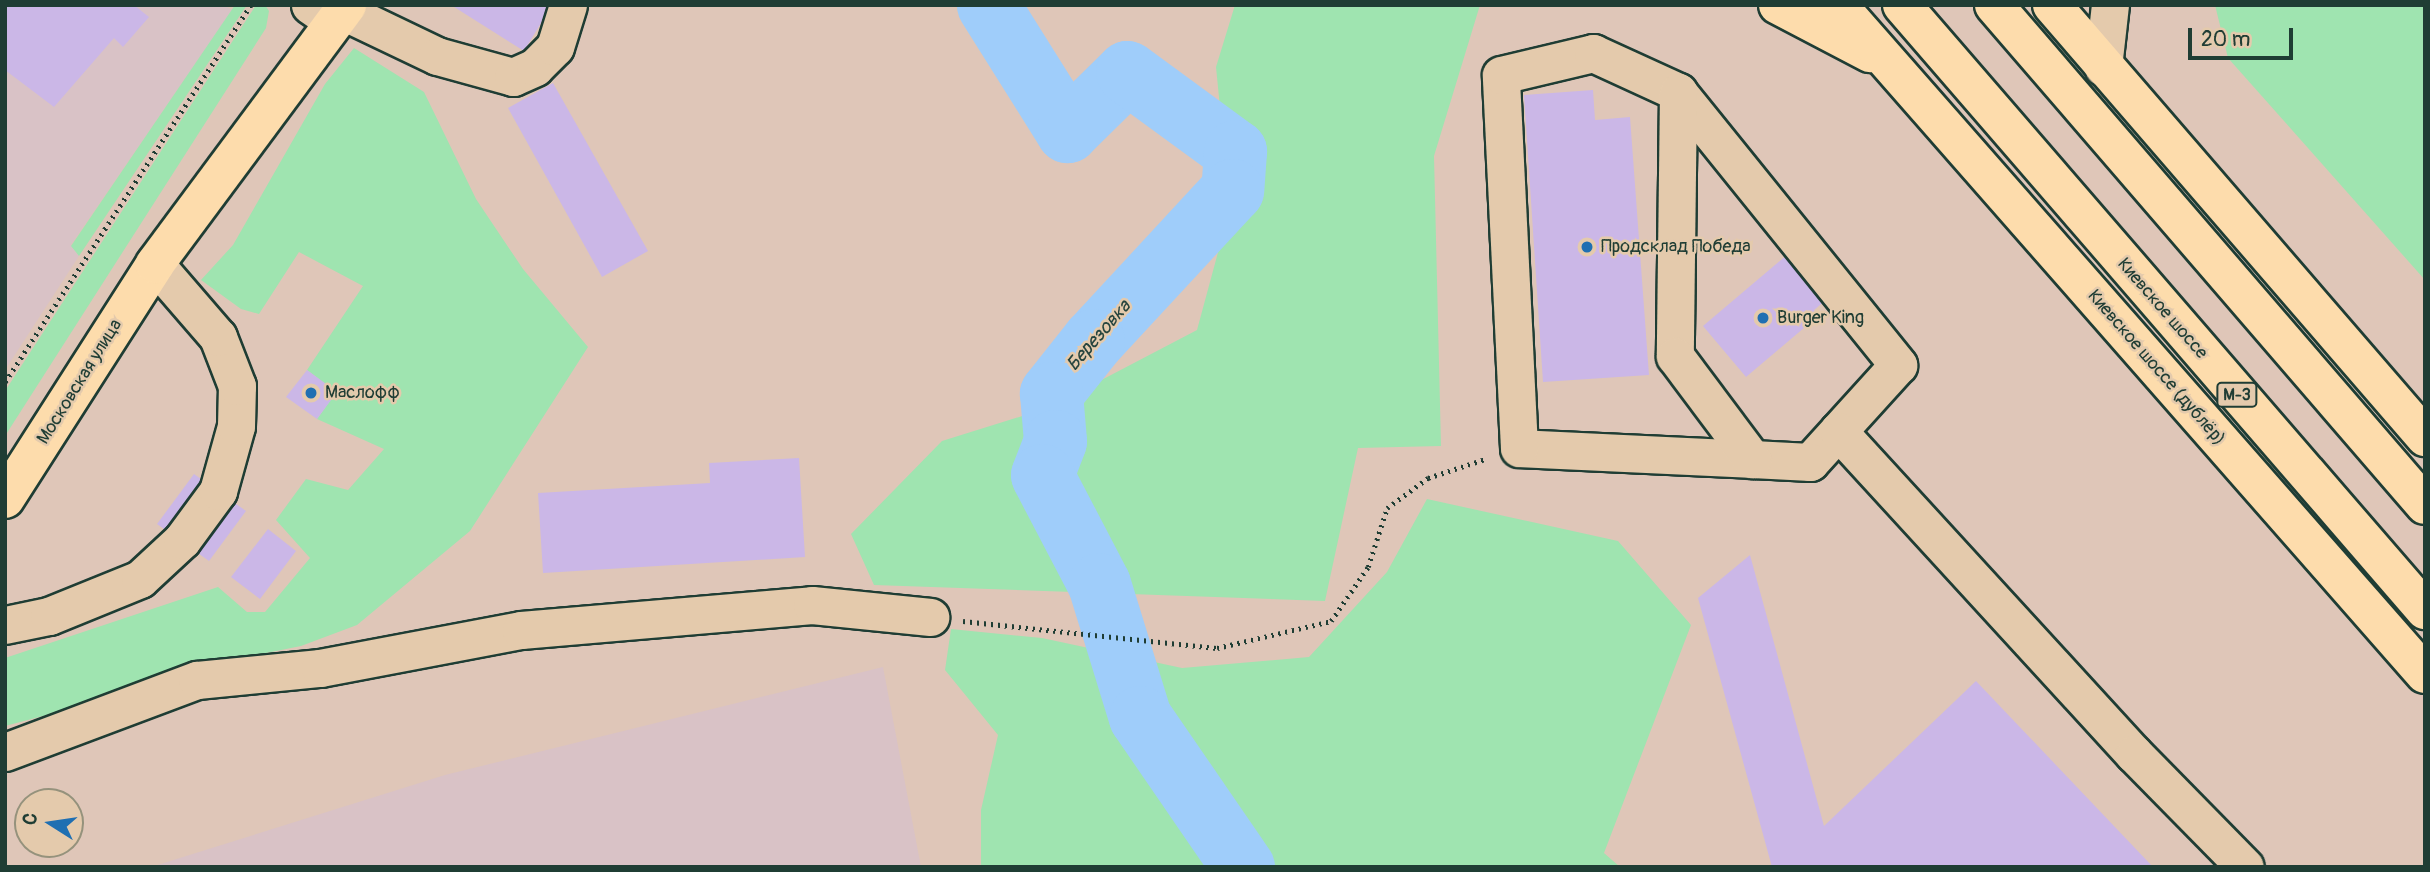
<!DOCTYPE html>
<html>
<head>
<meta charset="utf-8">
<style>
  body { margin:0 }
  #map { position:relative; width:2430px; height:872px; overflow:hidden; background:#dfc6b8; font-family:Pangolin,sans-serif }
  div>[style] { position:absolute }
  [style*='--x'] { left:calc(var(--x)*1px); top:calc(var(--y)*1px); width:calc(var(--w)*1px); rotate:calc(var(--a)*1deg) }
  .built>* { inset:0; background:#d9c2c6 }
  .green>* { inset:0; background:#9fe4b0 }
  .river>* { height:63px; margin:-31.5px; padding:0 31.5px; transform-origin:31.5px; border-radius:31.5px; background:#9fcdfa }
  .building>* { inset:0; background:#cbb7e7 }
  .path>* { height:4.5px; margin-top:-2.25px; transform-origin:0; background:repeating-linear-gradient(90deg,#1f3d34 0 2px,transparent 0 7px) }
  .roads { filter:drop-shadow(2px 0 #1f3d34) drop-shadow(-2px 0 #1f3d34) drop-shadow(0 2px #1f3d34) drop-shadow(0 -2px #1f3d34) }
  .minor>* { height:37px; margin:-18.5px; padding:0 18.5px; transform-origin:18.5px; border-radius:18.5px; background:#e4caac }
  .major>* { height:38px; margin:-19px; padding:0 19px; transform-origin:19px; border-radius:19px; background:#fddcac }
  .highway>* { height:38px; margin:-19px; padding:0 19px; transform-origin:19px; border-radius:19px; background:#fddcac }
  .dots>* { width:19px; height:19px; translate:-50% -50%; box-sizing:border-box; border:4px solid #e4caac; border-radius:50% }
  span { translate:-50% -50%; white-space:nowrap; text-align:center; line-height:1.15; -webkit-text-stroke:5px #e4caac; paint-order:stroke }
  .shield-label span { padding:2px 5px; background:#e4caac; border:2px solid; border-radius:5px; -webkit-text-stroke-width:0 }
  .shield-label { font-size:16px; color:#1f3d34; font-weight:700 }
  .poi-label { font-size:18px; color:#1f3d34 }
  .left { translate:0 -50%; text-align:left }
  .street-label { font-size:18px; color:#1f3d34 }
  .water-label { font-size:19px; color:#25443e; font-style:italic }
  .frame { position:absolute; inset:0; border:7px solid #1f3d34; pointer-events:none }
  .north { position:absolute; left:14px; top:788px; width:70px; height:70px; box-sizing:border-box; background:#e4caac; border:2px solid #95927c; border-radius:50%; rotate:282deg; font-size:19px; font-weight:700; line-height:28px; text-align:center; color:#1f3d34 }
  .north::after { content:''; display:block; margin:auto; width:24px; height:32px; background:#1f6fb2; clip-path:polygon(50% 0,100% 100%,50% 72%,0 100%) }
  .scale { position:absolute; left:2188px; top:28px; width:105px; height:32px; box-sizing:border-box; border:4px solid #1f3d34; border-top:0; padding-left:9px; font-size:21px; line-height:24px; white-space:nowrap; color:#1f3d34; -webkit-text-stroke:5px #e4caac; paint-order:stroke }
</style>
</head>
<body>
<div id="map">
  <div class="built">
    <div style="clip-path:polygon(5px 5px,224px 5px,232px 10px,71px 245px,79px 256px,5px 370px)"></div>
    <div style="clip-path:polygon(883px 667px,921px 867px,151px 867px,445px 775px)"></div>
  </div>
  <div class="green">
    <div style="clip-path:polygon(235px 5px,247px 5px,79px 256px,71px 246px)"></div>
    <div style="clip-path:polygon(256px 5px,265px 5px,269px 11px,266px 28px,5px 436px,5px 391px)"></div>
    <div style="clip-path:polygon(1235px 5px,1480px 5px,1434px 156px,1441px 446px,1358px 448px,1325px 601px,874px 585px,851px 534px,942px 441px,1048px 408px,1197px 330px,1230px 208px,1216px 67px)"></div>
    <div style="clip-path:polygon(2215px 5px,2425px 5px,2425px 280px,2228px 58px)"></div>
    <div style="clip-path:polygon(354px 48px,424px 92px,476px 199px,523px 269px,588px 347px,470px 531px,357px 625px,301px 646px,188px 669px,93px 703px,5px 726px,5px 658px,218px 587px,247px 612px,265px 612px,310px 558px,276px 520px,306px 479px,348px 490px,384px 449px,317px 419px,336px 392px,307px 370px,363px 286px,299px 252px,259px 314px,241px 309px,201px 280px,233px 245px,325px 84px)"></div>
    <div style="clip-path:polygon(1427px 499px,1618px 541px,1691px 625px,1604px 853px,1620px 867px,981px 867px,981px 810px,998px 735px,945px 670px,951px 629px,1042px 638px,1182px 668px,1309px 657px,1387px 572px)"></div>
  </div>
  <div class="river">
    <div style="--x:988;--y:5;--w:149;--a:57.9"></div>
    <div style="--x:1067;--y:131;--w:84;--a:-44.5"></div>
    <div style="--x:1127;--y:72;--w:134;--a:36.2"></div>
    <div style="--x:1235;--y:151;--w:39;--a:94"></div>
    <div style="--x:1232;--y:190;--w:205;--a:132.8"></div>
    <div style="--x:1093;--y:340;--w:68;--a:128.4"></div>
    <div style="--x:1051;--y:393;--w:48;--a:85.2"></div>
    <div style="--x:1055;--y:441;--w:36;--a:111"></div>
    <div style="--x:1042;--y:475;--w:123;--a:62.4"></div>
    <div style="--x:1099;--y:584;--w:139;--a:72.9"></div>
    <div style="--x:1140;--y:717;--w:182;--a:55.5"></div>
  </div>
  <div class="building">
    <div style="clip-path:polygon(5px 5px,134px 5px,149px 17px,123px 47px,114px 38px,54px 107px,5px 70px)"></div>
    <div style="clip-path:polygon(451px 5px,552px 5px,524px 51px)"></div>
    <div style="clip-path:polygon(553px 83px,648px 251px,602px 277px,508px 108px)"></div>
    <div style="clip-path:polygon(1593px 90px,1595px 120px,1630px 117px,1649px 375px,1543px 382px,1524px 95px)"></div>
    <div style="clip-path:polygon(1788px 254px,1826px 300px,1814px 310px,1818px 316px,1746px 377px,1703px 326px)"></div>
    <div style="clip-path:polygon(307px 370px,337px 392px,317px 419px,286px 397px)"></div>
    <div style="clip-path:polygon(799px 458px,805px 557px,543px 573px,538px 493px,710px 483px,709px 463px)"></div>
    <div style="clip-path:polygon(194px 474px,246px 511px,209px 561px,157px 524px)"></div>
    <div style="clip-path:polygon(268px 529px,296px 551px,260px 599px,231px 577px)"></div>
    <div style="clip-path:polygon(1750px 555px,1824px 826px,1976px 681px,2153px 867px,1772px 867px,1698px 598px)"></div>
  </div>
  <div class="path">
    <div style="--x:5;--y:382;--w:450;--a:-56.9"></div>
    <div style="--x:963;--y:621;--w:255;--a:6.1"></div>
    <div style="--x:1217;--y:648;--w:117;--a:-13.3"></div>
    <div style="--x:1331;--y:621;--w:65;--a:-55.6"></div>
    <div style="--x:1368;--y:567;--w:62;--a:-72.1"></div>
    <div style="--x:1387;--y:508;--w:51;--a:-36.2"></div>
    <div style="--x:1428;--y:478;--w:60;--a:-18.4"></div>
  </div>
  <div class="roads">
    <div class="minor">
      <div style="--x:310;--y:5;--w:29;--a:35"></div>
      <div style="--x:343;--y:11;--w:104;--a:25.6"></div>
      <div style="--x:437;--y:56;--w:79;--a:15.4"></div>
      <div style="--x:513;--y:77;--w:24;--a:-24"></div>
      <div style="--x:535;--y:67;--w:28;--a:-45"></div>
      <div style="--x:555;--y:47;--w:44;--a:-72.8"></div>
      <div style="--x:2103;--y:67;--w:62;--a:-83.6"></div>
      <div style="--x:1678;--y:92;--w:351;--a:51.1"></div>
      <div style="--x:1898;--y:365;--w:131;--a:132.2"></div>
      <div style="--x:1810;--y:462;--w:58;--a:-177"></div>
      <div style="--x:1752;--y:459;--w:233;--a:-177.3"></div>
      <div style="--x:1519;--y:448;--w:373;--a:-92.8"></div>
      <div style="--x:1501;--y:75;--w:95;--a:-13.4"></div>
      <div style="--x:1593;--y:53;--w:94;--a:24.6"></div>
      <div style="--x:1678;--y:92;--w:264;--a:90.7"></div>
      <div style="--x:1675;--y:356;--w:129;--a:53.2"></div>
      <div style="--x:1838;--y:431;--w:438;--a:47.5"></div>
      <div style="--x:2134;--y:754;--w:158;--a:45.5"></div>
      <div style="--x:5;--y:625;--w:45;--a:-11.6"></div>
      <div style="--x:49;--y:616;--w:98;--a:-22.1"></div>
      <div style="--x:140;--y:579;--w:57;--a:-42.9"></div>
      <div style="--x:182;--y:540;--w:61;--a:-53.7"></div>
      <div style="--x:218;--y:491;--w:67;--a:-74.5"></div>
      <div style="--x:236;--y:426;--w:40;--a:-88.6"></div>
      <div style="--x:237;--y:386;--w:53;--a:-111.2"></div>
      <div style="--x:218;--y:337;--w:96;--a:-130.8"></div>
      <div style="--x:5;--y:752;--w:205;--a:-20.6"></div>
      <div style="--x:197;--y:680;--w:124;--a:-5.6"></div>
      <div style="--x:320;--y:668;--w:205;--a:-10.7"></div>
      <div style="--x:521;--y:630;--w:292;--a:-4.9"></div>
      <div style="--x:812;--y:605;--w:119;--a:5.8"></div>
    </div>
    <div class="major">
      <div style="--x:1778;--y:5;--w:104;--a:27.6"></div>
      <div style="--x:1838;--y:5;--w:890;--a:48.74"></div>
      <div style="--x:2052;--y:5;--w:571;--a:49.19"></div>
      <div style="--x:5;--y:499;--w:279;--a:-57.4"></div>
      <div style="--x:155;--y:264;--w:322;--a:-53.4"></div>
    </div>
    <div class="highway">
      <div style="--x:1902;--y:5;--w:800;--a:49.16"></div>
      <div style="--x:1994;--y:5;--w:660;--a:49.24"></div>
    </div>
  </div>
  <div class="dots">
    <div style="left:1587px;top:247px;background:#1f6fb2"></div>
    <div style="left:1763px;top:318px;background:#1f6fb2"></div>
    <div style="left:311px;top:393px;background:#1f6fb2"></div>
  </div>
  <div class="shield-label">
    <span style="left:2237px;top:395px">М-3</span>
  </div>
  <div class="poi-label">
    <span class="left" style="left:1601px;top:247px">Продсклад Победа</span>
    <span class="left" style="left:1777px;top:318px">Burger King</span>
    <span class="left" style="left:325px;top:393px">Маслофф</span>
  </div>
  <div class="street-label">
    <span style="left:2162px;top:309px;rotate:49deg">Киевское шоссе</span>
    <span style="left:2156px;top:368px;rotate:49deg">Киевское шоссе (дублёр)</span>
    <span style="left:80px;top:382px;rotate:-58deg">Московская улица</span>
  </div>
  <div class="water-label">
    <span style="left:1099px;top:336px;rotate:-49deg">Березовка</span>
  </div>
  <div class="frame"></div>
  <div class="north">С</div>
  <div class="scale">20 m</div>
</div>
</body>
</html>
